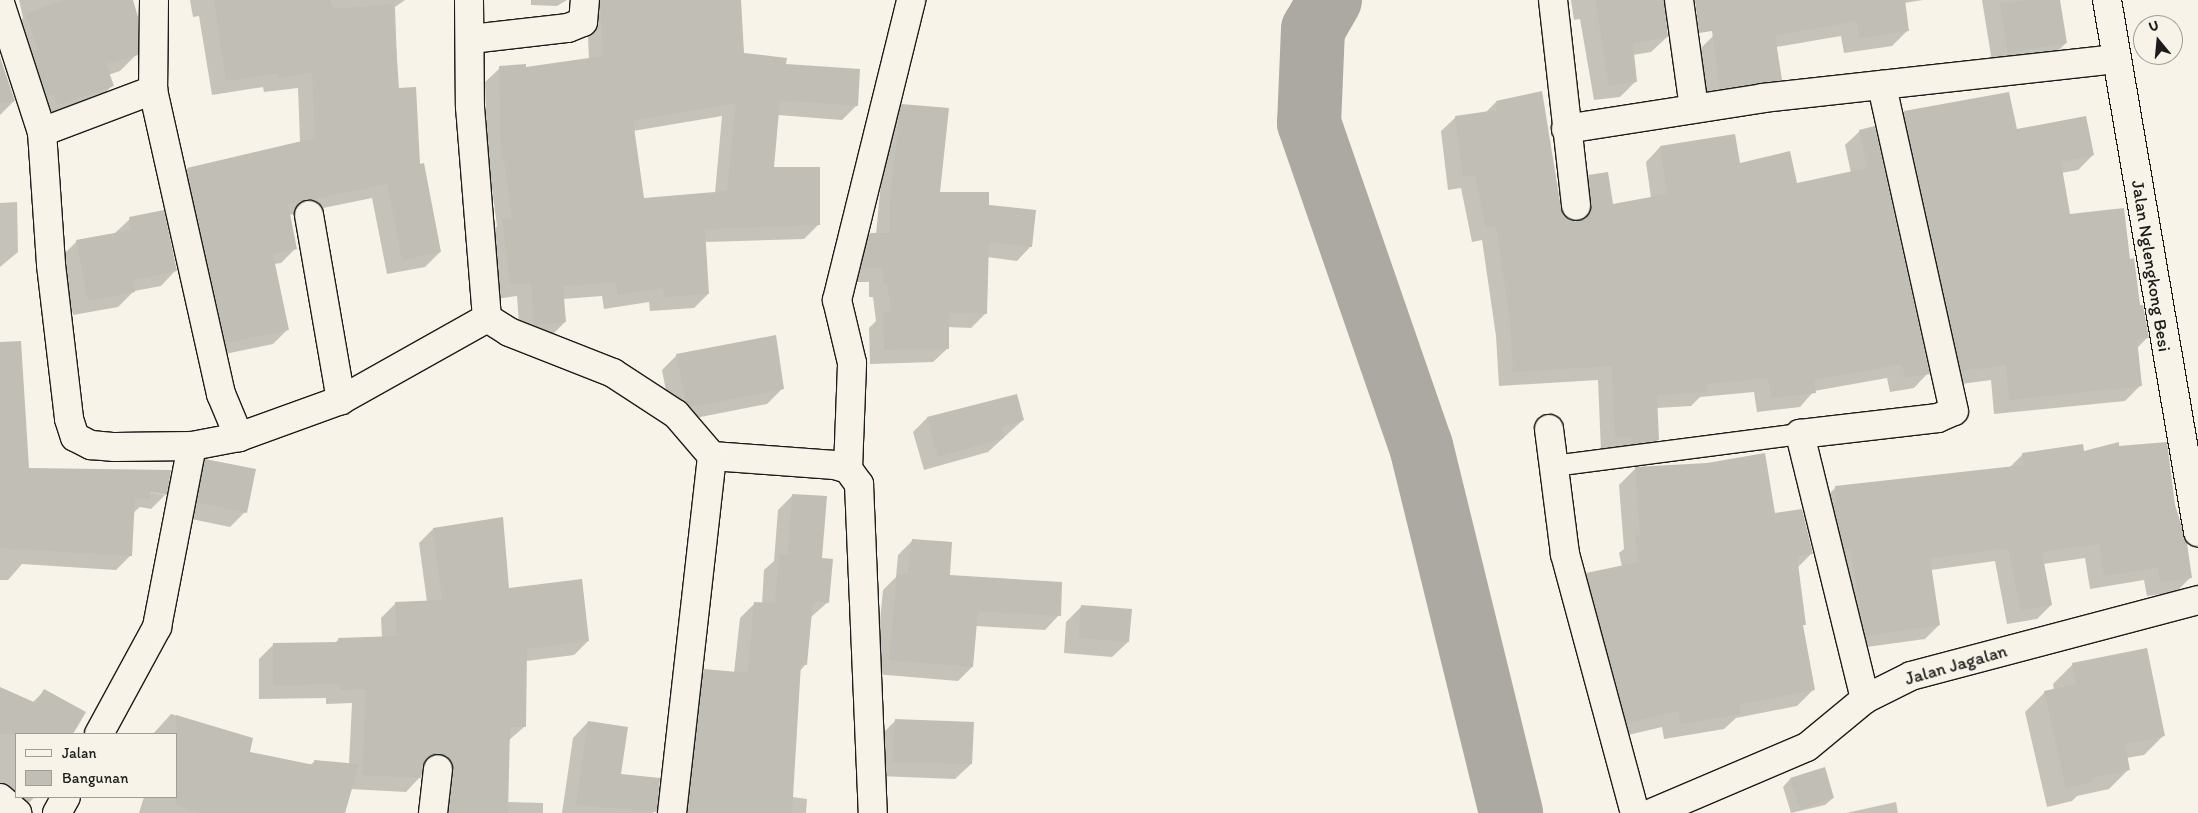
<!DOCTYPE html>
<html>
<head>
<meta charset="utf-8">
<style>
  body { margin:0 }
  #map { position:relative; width:2198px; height:813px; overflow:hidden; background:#f7f3e8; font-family:Itim,sans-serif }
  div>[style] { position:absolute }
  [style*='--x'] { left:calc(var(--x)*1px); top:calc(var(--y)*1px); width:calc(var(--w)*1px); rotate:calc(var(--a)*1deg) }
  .shadow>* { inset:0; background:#0003 }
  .river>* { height:64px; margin:-32px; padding:0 32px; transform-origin:32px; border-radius:32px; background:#aca9a2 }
  .building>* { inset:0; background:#c0beb5 }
  .roads { filter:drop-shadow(1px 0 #1c1c1c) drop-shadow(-1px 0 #1c1c1c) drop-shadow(0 1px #1c1c1c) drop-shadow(0 -1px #1c1c1c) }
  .lane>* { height:20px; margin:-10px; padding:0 10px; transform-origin:10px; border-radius:10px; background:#f7f3e8 }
  .street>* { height:28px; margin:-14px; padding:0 14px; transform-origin:14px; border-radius:14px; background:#f7f3e8 }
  span { translate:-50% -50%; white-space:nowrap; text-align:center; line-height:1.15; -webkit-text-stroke:5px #f7f3e8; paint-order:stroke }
  .street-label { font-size:18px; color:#1c1c1c }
  .legend { position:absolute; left:15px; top:733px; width:162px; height:65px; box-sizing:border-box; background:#f7f3e8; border:1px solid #9f9d96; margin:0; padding:6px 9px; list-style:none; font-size:15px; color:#1c1c1c }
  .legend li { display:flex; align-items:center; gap:10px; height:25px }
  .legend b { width:25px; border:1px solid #9f9d96 }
  .north { position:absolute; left:2133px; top:15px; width:50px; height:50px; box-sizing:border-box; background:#f7f3e8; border:1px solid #9f9d96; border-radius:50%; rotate:343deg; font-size:14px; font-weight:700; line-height:20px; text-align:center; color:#1c1c1c }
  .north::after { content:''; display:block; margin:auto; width:18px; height:22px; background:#1c1c1c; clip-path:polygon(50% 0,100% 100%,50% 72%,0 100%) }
</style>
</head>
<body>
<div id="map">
  <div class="shadow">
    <div style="clip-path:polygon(19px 0,131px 0,137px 54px,120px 71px,108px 75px,112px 86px,95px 102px,40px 121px,9px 32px,23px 18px)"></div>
    <div style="clip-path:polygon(190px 0,405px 0,395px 7px,398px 89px,440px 252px,425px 267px,387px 274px,372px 198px,289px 215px,296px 248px,281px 263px,274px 264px,288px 329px,273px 344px,211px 357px,173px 184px,188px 169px,300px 142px,298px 88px,264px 92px,263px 87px,212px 95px,199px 16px,193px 17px)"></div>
    <div style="clip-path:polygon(531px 0,567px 0,557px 6px,531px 5px)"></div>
    <div style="clip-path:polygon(evenodd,576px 0,740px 0,743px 54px,785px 65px,857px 105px,842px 120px,778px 115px,772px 168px,819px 224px,804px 239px,705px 242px,708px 294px,694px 308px,650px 311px,649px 302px,604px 309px,602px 296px,563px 299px,565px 322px,551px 336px,520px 338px,517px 296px,496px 299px,489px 235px,497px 226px,490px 174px,488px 174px,485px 82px,500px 68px,525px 69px,589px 59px,587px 16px,576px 0,722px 116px,715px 193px,643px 199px,633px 131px,722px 116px)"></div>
    <div style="clip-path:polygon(1571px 0,1669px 0,1662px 1px,1667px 37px,1651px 52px,1633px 55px,1635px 82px,1620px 97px,1594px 100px,1580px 19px,1574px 20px)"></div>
    <div style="clip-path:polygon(1727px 0,1923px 0,1904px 3px,1907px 31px,1892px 46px,1844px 53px,1841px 36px,1776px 47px,1780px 80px,1765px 95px,1704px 104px,1697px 52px,1713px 36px)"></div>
    <div style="clip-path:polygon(1982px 0,2059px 0,2066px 43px,2050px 59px,1993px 68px)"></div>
    <div style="clip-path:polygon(0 59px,14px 101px,0 115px)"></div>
    <div style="clip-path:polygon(1496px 102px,1559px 209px,1569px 221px,1576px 223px,1574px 191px,1589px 177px,1612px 205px,1651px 198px,1646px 162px,1660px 147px,1739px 164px,1796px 184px,1851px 173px,1845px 145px,1860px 131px,1928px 373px,1914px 388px,1890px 392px,1887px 378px,1814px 391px,1800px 407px,1757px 412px,1754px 392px,1700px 397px,1691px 406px,1656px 408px,1657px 440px,1643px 454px,1601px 452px,1598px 380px,1499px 386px,1496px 336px,1482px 240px,1472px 242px,1461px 188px,1448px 190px,1441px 131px,1456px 117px,1485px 113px)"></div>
    <div style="clip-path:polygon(902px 105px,938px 193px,988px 206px,1031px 246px,1017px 261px,987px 257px,986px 313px,971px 328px,948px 327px,948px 348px,933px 362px,870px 364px,869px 328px,876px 321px,873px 297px,869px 297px,869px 282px,847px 282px,856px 249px,870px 234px,876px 234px,887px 120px)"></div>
    <div style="clip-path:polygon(1904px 112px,2016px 131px,2093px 155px,2078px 170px,2061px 173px,2069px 216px,2129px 260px,2148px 337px,2137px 348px,2141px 385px,2125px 401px,1994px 414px,1991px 380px,1946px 386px,1889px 127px)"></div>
    <div style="clip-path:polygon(17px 202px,18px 252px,0 267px,0 203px)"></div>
    <div style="clip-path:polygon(130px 219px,176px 270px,161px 286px,134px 291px,118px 307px,73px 315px,61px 257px,77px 241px,114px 234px)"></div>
    <div style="clip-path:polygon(677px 355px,783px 388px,767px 404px,675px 422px,671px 417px,662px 370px)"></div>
    <div style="clip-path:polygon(0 375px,28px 469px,165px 495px,151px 509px,140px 507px,133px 513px,131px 555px,116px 570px,22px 564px,8px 580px,0 580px)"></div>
    <div style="clip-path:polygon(927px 418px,1023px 420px,988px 452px,924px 470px,913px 432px)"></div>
    <div style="clip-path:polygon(2118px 447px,2174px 505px,2190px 578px,2176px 592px,2147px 596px,2144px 580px,2090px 589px,2085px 558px,2043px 564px,2051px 605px,2037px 619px,2007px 624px,1995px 561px,1931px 570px,1939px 625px,1925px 639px,1852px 649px,1822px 501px,1836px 487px,2009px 468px,2023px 454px,2083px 452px)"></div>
    <div style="clip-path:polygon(206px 461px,245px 512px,230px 527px,182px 517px,190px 476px)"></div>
    <div style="clip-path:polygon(1635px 469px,1774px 514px,1812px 553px,1797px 568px,1804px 624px,1802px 627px,1813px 690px,1797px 706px,1736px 718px,1724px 729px,1664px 739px,1662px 727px,1611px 739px,1571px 591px,1587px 575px,1622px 567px,1619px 553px,1624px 549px,1619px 485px)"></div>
    <div style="clip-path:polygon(793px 495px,821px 559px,828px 602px,811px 617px,806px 664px,799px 672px,792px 797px,807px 799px,806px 813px,675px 813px,689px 686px,704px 671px,734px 673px,740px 618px,755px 603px,762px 604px,764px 570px,774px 561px,778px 510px)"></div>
    <div style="clip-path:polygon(433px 529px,508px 589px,588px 641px,574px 655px,526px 661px,524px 727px,508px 741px,507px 802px,543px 803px,543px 813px,436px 813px,433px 771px,424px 767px,420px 777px,406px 792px,350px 789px,343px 813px,139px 813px,144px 797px,176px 797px,176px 734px,153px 734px,171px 714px,252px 739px,248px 752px,310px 765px,315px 761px,349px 764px,352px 703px,326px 704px,326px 698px,259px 699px,259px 659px,273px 645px,334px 644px,339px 639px,382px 638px,381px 618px,396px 603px,427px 602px,419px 543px)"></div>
    <div style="clip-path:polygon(913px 540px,948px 576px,1059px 615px,1045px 630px,976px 626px,972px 667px,958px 681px,875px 674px,883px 590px,896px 577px,898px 555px)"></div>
    <div style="clip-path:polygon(1081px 607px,1128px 642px,1112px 657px,1064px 653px,1066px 622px)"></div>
    <div style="clip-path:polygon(2073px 664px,2164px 735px,2144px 755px,2126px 758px,2128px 770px,2109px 789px,2077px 796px,2072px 801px,2047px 807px,2025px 712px,2045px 692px,2054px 690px,2053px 684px)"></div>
    <div style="clip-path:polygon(0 689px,32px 703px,45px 690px,84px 712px,71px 734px,16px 734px,16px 797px,35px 797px,20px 811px,0 799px)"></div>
    <div style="clip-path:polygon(895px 721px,971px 764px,955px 779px,878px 776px,880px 736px)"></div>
    <div style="clip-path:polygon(588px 722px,620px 775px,654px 813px,562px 813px,573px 738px)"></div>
    <div style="clip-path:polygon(1790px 779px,1833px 798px,1825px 805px,1791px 813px,1783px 787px)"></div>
    <div style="clip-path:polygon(1896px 802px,1898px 813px,1846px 813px)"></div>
  </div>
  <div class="river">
    <div style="--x:1330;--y:0;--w:34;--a:120"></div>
    <div style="--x:1313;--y:29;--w:94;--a:92.4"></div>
    <div style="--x:1309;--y:123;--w:342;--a:70.9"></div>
    <div style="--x:1421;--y:446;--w:378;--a:76.2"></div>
  </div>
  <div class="building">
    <div style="clip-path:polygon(64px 0,133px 0,138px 17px,138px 55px,106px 64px,114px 86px,57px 105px,53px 94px,46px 95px,32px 51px,39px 50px,25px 14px)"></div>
    <div style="clip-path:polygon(214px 0,330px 0,333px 9px,393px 4px,399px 88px,416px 87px,420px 164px,424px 163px,441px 252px,402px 260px,387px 184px,288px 204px,297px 249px,273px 254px,289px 330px,226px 343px,187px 168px,315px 138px,312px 73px,278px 78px,278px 73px,226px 81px)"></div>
    <div style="clip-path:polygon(evenodd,600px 0,741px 0,744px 53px,787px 58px,786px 64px,860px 69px,858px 106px,780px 100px,774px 167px,820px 167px,820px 225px,705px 229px,709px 294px,664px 297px,663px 288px,618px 295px,616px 282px,563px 286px,566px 322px,534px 325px,531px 283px,510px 285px,502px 219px,512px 218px,504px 160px,501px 160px,499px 66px,526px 64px,526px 67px,603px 56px,600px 0,736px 103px,727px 191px,644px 198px,633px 120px,736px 103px)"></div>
    <div style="clip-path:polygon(1595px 0,1664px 0,1668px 37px,1633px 43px,1637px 82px,1609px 85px)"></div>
    <div style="clip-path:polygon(1695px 0,1905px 0,1909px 31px,1859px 38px,1857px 21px,1775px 35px,1782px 80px,1720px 89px,1712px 31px,1699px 33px)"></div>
    <div style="clip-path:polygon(2027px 0,2060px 0,2067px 43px,2008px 53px,2000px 4px)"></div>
    <div style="clip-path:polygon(0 57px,15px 101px,0 104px)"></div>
    <div style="clip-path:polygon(1542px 91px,1561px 208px,1569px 220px,1577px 222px,1590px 212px,1588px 175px,1608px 172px,1613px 204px,1667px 194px,1660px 146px,1735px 134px,1740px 163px,1790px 151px,1797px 183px,1867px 168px,1859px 130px,1875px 126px,1930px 374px,1905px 378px,1902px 364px,1814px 380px,1816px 393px,1771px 398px,1768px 378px,1707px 384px,1707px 392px,1657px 395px,1659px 440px,1633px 444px,1632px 437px,1615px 438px,1612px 366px,1513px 372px,1510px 321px,1496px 226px,1486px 228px,1475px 175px,1463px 176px,1455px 116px,1497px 110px,1496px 101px)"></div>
    <div style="clip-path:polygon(2009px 92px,2017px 129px,2086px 116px,2094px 155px,2061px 162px,2070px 214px,2124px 208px,2130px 259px,2134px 258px,2140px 305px,2143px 305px,2149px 338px,2137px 339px,2142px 386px,2009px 400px,2006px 365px,1961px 371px,1904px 111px)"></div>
    <div style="clip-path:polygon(901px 104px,949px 108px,940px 192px,989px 192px,989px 205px,1036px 210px,1032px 247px,989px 242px,987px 314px,949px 313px,949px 349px,884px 350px,883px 312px,891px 310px,887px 283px,883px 283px,883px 268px,861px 268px,870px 233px,890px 233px,890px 195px)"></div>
    <div style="clip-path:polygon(164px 210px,177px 271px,133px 280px,135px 292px,88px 301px,76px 240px,131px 230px,129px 217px)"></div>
    <div style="clip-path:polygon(776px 335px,784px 389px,691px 407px,686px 402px,676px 354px)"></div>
    <div style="clip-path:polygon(21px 341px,29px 468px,171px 470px,167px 495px,150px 492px,150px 499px,135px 498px,132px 556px,0 548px,0 342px)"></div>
    <div style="clip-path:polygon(1017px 394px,1024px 420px,1001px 427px,1004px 438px,938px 457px,927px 417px)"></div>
    <div style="clip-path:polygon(2119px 442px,2119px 446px,2167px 442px,2175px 505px,2187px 543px,2192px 578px,2160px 582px,2158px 567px,2104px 576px,2099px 544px,2042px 552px,2052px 605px,2021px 611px,2008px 548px,1930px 558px,1940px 625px,1866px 636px,1850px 549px,1844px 550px,1833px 503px,1837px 503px,1835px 486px,2024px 465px,2022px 453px,2083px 444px,2084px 451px)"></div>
    <div style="clip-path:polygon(1765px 453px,1775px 513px,1802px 509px,1813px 554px,1797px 556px,1806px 625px,1803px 625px,1815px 690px,1740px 704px,1740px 714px,1680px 724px,1678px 711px,1627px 723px,1586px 573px,1639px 562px,1635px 536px,1640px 535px,1635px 467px,1707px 463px)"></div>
    <div style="clip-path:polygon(205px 459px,256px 469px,247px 513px,197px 502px)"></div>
    <div style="clip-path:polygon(792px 494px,827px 496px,822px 558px,833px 559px,829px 603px,813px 601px,807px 665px,801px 664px,792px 813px,688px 813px,704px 669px,748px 673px,754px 602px,775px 603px,779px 554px,788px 555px)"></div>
    <div style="clip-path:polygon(503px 517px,509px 588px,582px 579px,589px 641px,527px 649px,526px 727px,510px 727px,508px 813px,449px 813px,454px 771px,448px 757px,439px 753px,426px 759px,421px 778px,362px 775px,366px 689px,340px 690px,340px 684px,273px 685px,273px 643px,339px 642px,338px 638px,397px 636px,395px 602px,442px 600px,433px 528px)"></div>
    <div style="clip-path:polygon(912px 539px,952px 542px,950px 575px,1062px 582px,1061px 616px,978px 611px,973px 667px,889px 660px,897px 574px,908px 575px)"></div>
    <div style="clip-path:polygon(1081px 605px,1132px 609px,1129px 642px,1078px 638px)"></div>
    <div style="clip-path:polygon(2147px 648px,2165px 736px,2125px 744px,2130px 770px,2092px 778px,2093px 782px,2066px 788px,2044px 691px,2076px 684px,2072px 663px)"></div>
    <div style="clip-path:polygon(0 687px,36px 703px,44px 689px,86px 712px,73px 734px,0 734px)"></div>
    <div style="clip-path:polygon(176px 715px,253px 738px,250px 752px,314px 765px,314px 760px,359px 764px,345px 813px,202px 813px,176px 805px)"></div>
    <div style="clip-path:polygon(895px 719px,974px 722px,972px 764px,893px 762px)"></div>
    <div style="clip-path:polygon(588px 721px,628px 727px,621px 774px,660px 778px,657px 812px,576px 805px)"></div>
    <div style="clip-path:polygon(1825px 767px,1834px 798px,1800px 809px,1790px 778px)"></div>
  </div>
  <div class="roads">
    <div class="lane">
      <div style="--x:1554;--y:466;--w:248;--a:-7.4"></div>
    </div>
    <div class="street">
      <div style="--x:154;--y:0;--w:90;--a:90.6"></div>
      <div style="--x:153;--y:90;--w:312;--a:77.4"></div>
      <div style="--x:221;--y:394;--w:47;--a:67.3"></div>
      <div style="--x:469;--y:0;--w:107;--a:89.5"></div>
      <div style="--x:470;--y:107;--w:212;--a:85.4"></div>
      <div style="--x:487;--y:318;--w:26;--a:32"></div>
      <div style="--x:509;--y:332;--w:112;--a:21.5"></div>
      <div style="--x:613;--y:373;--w:75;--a:33.1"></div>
      <div style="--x:676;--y:414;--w:55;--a:49.4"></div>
      <div style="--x:712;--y:456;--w:123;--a:4.2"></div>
      <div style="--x:835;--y:465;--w:14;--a:17"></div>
      <div style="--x:848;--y:469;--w:19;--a:54"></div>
      <div style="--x:859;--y:484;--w:329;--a:87.6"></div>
      <div style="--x:1553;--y:0;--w:207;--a:83.6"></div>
      <div style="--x:1679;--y:0;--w:109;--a:82.1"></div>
      <div style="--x:2107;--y:0;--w:540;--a:80.29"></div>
      <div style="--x:0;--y:3;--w:136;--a:72"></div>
      <div style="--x:42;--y:132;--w:133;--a:86.1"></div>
      <div style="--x:51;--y:265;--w:155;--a:83.3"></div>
      <div style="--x:69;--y:419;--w:19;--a:72"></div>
      <div style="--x:75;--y:437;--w:18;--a:27"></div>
      <div style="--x:91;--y:445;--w:24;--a:5"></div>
      <div style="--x:115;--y:447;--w:77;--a:-0.7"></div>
      <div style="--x:192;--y:446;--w:48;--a:-10.8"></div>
      <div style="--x:239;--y:437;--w:109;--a:-19.9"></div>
      <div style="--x:341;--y:400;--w:167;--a:-29.3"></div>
      <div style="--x:471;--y:39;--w:98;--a:-6.5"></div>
      <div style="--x:568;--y:28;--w:16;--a:-22"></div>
      <div style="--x:583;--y:22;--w:22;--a:-85"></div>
      <div style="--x:1566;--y:129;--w:199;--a:-8.9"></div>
      <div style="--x:1763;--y:98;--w:355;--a:-6.3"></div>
      <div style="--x:42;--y:132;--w:119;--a:-20.7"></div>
      <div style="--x:309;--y:215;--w:188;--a:80.2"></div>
      <div style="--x:1549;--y:429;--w:126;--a:82.7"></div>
      <div style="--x:1565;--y:554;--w:268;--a:74.9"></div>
      <div style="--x:848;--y:469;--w:106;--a:-87.8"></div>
      <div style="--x:852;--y:363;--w:65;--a:-103.4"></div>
      <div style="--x:837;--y:300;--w:309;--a:-76.1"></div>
      <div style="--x:1865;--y:699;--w:273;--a:-103.8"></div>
      <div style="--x:1800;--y:434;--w:139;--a:-6.6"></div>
      <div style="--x:1938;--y:418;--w:17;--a:-24"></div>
      <div style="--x:1954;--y:411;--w:334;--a:-102.5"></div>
      <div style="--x:99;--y:734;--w:122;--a:-61.5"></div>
      <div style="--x:157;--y:627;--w:184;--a:-79.1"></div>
      <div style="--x:0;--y:798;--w:23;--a:41"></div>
      <div style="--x:57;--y:813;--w:18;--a:-61"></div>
      <div style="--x:433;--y:813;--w:44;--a:-83.5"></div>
      <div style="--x:672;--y:813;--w:359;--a:-83.6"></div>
      <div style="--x:1652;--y:813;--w:168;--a:-23.1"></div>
      <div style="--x:1807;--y:747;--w:75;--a:-39.6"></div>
      <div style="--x:1865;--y:699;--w:51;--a:-26.6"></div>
      <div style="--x:1911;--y:676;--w:297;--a:-14.8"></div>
    </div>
  </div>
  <div class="street-label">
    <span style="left:2151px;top:266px;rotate:81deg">Jalan Nglengkong Besi</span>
    <span style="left:1956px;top:665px;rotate:-16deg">Jalan Jagalan</span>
  </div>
  <ul class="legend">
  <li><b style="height:6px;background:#f7f3e8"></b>Jalan</li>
  <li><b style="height:14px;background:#c0beb5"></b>Bangunan</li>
  </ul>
  <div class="north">U</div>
</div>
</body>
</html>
